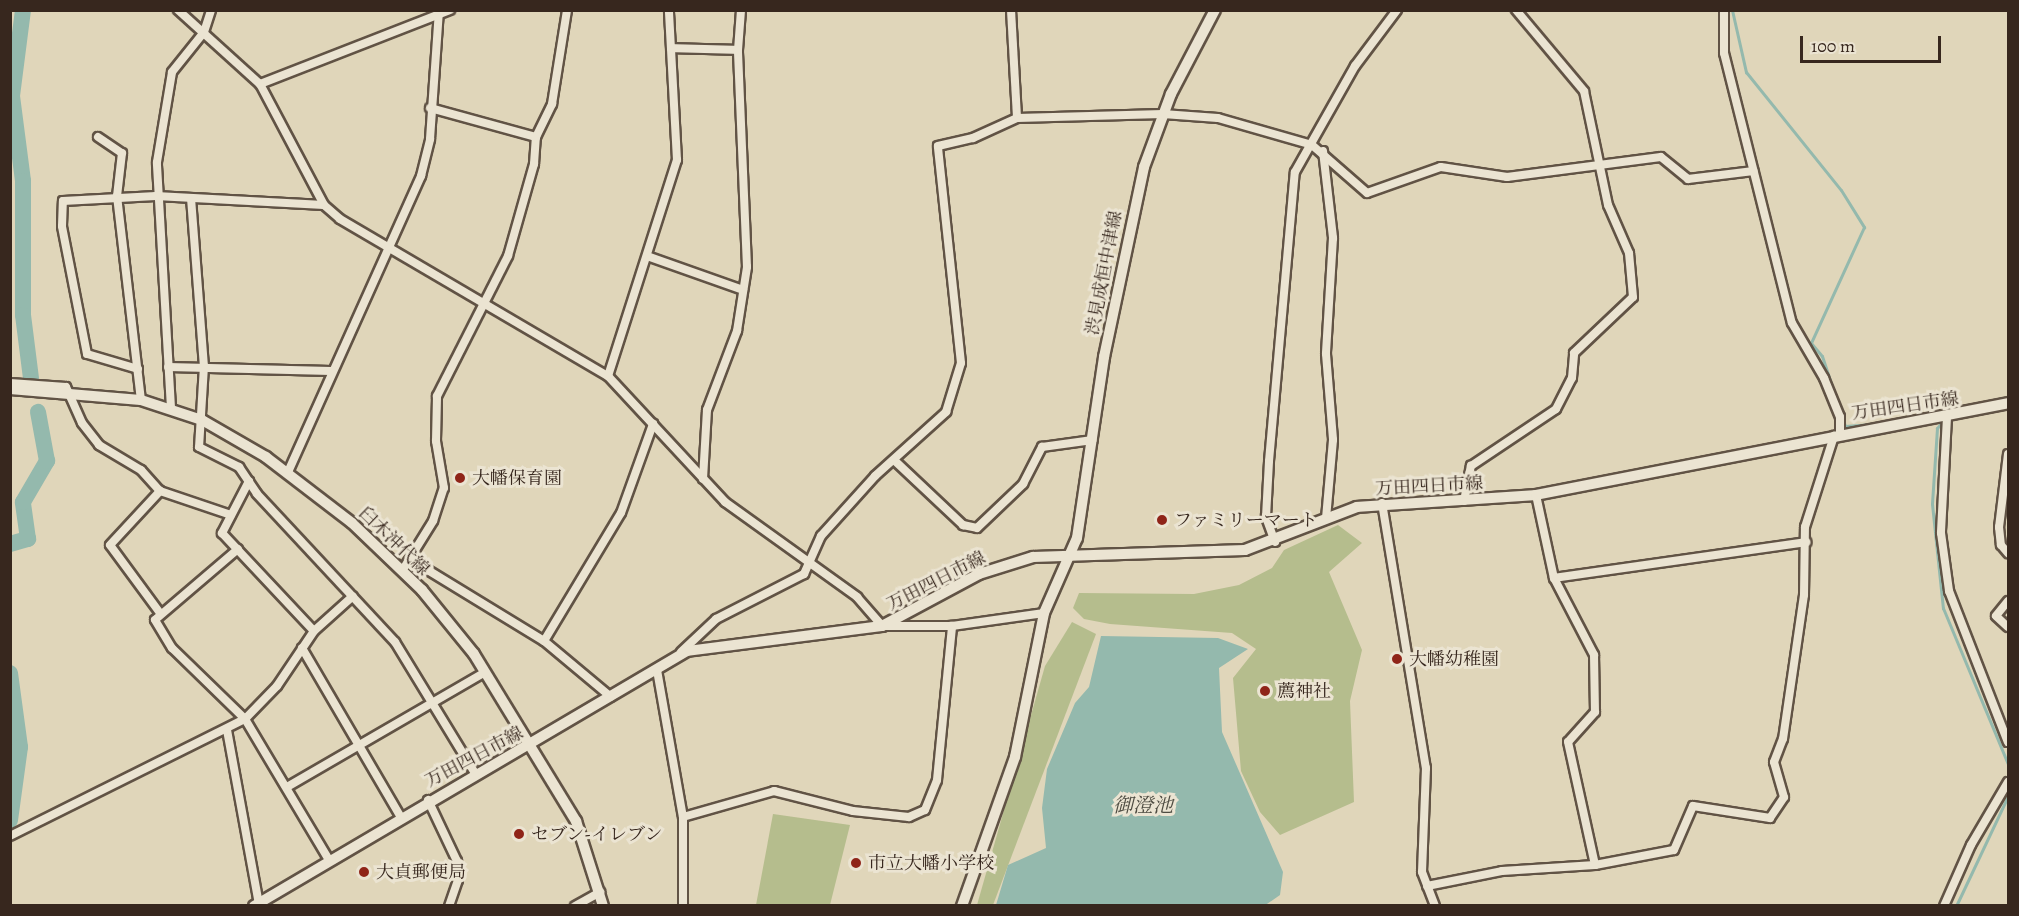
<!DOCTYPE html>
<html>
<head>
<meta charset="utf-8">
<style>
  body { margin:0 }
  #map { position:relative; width:2019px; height:916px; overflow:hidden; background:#e0d6ba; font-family:Alegreya,"Noto Serif JP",serif }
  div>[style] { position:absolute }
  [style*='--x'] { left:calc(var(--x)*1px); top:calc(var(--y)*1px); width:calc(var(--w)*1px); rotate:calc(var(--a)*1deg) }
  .green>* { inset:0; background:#b5bd8d }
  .water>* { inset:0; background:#94b9ad }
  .stream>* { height:3px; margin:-1.5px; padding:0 1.5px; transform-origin:1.5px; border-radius:1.5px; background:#94b9ad }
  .river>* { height:16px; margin:-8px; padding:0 8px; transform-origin:8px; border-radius:8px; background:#94b9ad }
  .roads { filter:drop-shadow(2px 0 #615345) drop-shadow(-2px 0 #615345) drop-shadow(0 2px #615345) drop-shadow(0 -2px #615345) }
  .street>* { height:8px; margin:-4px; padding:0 4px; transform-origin:4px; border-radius:4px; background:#ebe4d2 }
  .secondary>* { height:10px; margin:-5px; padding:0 5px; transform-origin:5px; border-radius:5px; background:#ebe4d2 }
  .dots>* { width:16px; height:16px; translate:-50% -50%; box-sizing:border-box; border:3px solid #ebe4d2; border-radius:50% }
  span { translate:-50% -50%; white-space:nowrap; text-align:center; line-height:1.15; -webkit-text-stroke:6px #ebe4d2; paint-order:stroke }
  .street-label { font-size:18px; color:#37271e }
  .poi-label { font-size:18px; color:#37271e }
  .left { translate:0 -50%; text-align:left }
  .water-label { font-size:20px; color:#4e4c42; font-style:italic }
  .frame { position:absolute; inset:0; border:12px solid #37271e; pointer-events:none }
  .scale { position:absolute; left:1800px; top:36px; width:141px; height:27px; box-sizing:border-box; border:3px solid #37271e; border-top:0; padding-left:8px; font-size:18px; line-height:21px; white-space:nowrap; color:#37271e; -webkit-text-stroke:4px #ebe4d2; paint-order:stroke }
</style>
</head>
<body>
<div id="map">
  <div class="green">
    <div style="clip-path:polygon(1338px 525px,1362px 543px,1329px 572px,1362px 650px,1350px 701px,1354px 802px,1280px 835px,1260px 812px,1241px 771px,1233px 678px,1256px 649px,1232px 633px,1110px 624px,1084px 619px,1073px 608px,1079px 593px,1194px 594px,1239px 585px,1272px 568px,1284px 550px)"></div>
    <div style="clip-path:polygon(1072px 622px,1096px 634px,993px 905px,977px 905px,1045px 666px)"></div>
    <div style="clip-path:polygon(773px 814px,850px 825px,830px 905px,756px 905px)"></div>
  </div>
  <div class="water">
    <div style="clip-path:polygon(1101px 636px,1218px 638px,1248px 649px,1219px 668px,1222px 732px,1283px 872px,1280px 895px,1264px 906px,996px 905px,1008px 865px,1046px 848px,1042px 808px,1047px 769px,1075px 703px,1089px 687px)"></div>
  </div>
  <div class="stream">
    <div style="--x:1732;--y:10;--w:64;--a:77.3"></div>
    <div style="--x:1746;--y:72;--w:151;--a:51.2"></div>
    <div style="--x:1841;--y:190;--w:44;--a:58.1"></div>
    <div style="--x:1864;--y:227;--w:128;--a:114.6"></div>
    <div style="--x:1811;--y:343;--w:17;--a:50"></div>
    <div style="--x:1822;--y:356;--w:74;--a:71.8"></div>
    <div style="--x:1845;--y:426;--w:32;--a:-4"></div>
    <div style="--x:1944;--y:420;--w:11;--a:131"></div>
    <div style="--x:1937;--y:428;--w:76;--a:93.8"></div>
    <div style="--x:1932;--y:504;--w:105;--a:84"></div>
    <div style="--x:1943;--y:608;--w:169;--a:67.4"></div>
    <div style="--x:1956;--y:906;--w:122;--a:-64.7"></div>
  </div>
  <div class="river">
    <div style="--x:23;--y:10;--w:87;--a:97.3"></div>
    <div style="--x:12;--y:96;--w:86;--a:82.6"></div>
    <div style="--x:23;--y:181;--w:134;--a:90"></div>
    <div style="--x:23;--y:315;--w:64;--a:82.8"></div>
    <div style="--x:10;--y:544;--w:19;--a:-16"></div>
    <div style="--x:28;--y:539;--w:37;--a:-98"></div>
    <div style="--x:23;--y:502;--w:48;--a:-59.7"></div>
    <div style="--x:47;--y:461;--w:50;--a:-100.4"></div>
    <div style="--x:10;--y:673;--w:75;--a:82.3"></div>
    <div style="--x:20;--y:747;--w:74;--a:97.8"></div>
  </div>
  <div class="roads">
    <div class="street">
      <div style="--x:178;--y:10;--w:110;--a:42.1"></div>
      <div style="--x:260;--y:84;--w:137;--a:62.1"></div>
      <div style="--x:324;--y:205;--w:21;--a:41"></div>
      <div style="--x:340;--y:219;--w:311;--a:30.4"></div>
      <div style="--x:608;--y:376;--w:172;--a:47.1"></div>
      <div style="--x:725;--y:502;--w:163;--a:35.7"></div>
      <div style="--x:857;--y:597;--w:38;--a:49"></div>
      <div style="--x:882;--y:626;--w:70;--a:0"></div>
      <div style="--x:952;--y:626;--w:93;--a:-8"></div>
      <div style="--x:1011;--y:10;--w:108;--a:86.8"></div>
      <div style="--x:1724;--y:10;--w:43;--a:90"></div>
      <div style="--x:1724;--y:53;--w:278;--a:75.9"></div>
      <div style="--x:1792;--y:323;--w:64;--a:59.8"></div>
      <div style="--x:1824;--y:378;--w:42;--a:67.7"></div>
      <div style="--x:1840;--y:417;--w:16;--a:90"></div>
      <div style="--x:671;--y:48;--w:67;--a:1.7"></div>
      <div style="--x:260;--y:84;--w:204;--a:-21.3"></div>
      <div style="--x:430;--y:108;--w:110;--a:15.3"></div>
      <div style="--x:98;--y:137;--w:29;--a:34"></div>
      <div style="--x:122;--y:153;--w:43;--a:96.6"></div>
      <div style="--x:117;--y:196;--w:205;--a:83.3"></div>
      <div style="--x:1323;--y:151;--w:88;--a:83.4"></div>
      <div style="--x:1333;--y:238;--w:116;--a:93.5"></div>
      <div style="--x:1326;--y:354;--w:86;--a:85.3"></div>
      <div style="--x:1333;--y:440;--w:79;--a:95.1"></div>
      <div style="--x:191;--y:198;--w:169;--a:85.6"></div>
      <div style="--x:204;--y:366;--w:81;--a:93.5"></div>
      <div style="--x:199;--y:447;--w:45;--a:26.6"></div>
      <div style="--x:239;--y:467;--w:32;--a:56"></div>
      <div style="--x:257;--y:494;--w:202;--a:47"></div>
      <div style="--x:395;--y:642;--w:153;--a:58.6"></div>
      <div style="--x:647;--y:256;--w:102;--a:19.5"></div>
      <div style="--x:168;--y:367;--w:163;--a:1.4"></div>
      <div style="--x:138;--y:369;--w:53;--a:-163.6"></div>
      <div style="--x:87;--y:354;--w:130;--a:-101.1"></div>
      <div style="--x:62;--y:226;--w:25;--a:-88"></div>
      <div style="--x:63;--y:201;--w:93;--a:-3.1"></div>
      <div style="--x:156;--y:196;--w:168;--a:3.1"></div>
      <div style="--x:608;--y:376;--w:227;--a:-72.3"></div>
      <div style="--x:677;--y:160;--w:150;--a:-93.1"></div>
      <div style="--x:10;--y:383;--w:56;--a:4.1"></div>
      <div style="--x:66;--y:387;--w:39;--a:66"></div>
      <div style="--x:82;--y:423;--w:28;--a:52"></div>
      <div style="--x:99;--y:445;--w:49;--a:30.8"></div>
      <div style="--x:141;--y:470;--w:28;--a:48"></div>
      <div style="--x:171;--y:408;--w:246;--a:-93.3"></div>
      <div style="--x:157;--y:162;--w:91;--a:-80.5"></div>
      <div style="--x:172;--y:72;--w:51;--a:-51.3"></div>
      <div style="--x:204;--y:32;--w:23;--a:-72"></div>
      <div style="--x:1947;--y:417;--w:116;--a:93"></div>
      <div style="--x:1941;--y:533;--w:59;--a:82.1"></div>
      <div style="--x:1949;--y:591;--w:162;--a:68.7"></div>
      <div style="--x:2008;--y:454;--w:74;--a:97"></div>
      <div style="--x:1999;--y:527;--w:18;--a:84"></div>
      <div style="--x:2001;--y:545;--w:11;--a:49"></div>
      <div style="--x:894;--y:460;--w:95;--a:43.3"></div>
      <div style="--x:963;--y:525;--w:14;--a:12"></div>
      <div style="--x:977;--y:528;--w:64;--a:-43.7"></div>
      <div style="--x:1023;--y:484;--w:42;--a:-62.8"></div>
      <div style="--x:1042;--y:447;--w:51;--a:-7.8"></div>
      <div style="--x:288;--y:472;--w:325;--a:-65.8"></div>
      <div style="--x:421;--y:176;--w:38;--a:-76"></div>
      <div style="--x:430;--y:139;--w:129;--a:-86"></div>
      <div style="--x:703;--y:479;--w:69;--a:-86.7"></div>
      <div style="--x:707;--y:410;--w:85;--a:-69.2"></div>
      <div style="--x:737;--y:331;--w:65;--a:-81.1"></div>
      <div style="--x:747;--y:267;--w:217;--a:-92.4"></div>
      <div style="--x:738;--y:50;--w:40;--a:-85.7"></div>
      <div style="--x:249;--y:481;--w:59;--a:117.4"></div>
      <div style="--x:222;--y:533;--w:134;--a:46.8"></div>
      <div style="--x:1536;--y:495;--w:85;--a:77.8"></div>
      <div style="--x:1554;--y:578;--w:87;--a:62.5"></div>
      <div style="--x:1594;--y:655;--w:57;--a:89"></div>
      <div style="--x:1595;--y:712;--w:40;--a:132"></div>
      <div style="--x:1568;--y:742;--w:126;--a:77.6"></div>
      <div style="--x:1464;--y:501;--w:36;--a:-79"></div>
      <div style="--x:1471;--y:466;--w:102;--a:-33.8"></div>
      <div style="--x:1556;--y:409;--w:35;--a:-63"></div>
      <div style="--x:1572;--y:378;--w:25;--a:-85"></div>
      <div style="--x:1574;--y:353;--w:81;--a:-43.5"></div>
      <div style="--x:1633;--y:297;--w:44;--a:-95.2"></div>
      <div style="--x:1629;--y:253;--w:52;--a:-113.6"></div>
      <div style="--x:1608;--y:205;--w:116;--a:-101.9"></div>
      <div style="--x:1584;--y:91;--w:106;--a:-130"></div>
      <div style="--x:1382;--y:503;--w:269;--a:80.6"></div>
      <div style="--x:1426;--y:768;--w:104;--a:92.2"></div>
      <div style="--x:1422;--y:872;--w:36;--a:69"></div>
      <div style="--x:1275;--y:542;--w:27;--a:-110"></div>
      <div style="--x:1266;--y:517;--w:56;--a:-86.9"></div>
      <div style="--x:1269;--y:461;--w:290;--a:-84.9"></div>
      <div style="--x:1295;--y:172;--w:122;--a:-60.5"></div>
      <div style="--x:1355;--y:66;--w:70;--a:-53.1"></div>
      <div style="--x:238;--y:549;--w:109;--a:139.5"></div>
      <div style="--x:155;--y:620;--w:33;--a:59"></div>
      <div style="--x:172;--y:648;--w:102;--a:44.2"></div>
      <div style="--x:245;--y:719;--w:164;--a:59.2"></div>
      <div style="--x:413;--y:561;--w:153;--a:31.4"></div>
      <div style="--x:544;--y:641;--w:87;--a:39.9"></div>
      <div style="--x:402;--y:571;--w:59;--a:-58.2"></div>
      <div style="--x:433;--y:521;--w:35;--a:-72"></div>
      <div style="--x:444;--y:488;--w:48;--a:-99.7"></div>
      <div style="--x:436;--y:441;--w:45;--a:-88.7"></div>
      <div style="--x:437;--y:396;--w:157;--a:-63.1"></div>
      <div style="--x:508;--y:256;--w:96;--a:-74.2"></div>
      <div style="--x:534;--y:164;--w:27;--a:-86"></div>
      <div style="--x:536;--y:137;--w:37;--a:-64"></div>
      <div style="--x:552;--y:104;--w:95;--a:-80.9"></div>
      <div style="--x:1554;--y:578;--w:255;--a:-8.1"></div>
      <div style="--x:2008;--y:601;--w:19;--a:129"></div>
      <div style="--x:1996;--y:616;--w:16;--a:43"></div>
      <div style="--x:160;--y:613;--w:84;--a:-126.3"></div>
      <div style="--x:110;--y:545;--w:74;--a:-47.2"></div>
      <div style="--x:160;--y:491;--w:75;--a:18.7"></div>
      <div style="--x:544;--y:641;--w:149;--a:-59"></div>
      <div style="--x:621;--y:513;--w:95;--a:-70.2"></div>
      <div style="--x:302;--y:648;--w:194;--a:59.7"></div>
      <div style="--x:681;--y:652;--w:48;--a:-43.3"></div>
      <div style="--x:716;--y:619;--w:99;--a:-27.1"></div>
      <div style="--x:804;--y:574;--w:42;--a:-65.9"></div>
      <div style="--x:821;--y:536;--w:81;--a:-48"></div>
      <div style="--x:875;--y:476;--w:96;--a:-42"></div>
      <div style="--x:946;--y:412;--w:51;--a:-73"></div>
      <div style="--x:961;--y:363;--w:218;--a:-96.1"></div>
      <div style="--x:938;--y:146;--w:36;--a:-13"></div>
      <div style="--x:973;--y:138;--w:48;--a:-24.4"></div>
      <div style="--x:1017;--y:118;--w:146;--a:-1.6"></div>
      <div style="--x:1163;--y:114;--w:55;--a:4.2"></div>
      <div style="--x:1218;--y:118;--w:98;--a:16"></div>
      <div style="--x:1312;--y:145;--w:73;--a:41.1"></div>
      <div style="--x:1367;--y:193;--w:78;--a:-19.4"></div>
      <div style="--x:1441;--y:167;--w:67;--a:8.6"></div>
      <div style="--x:1507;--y:177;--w:155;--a:-7.4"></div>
      <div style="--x:1661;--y:157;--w:35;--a:39"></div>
      <div style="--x:1688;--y:179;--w:66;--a:-6.9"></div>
      <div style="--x:657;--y:670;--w:149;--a:80"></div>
      <div style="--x:683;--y:817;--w:89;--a:90"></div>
      <div style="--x:227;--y:730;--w:178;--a:79.6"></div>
      <div style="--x:287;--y:787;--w:229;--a:-30.1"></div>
      <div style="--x:428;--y:800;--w:68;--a:64.6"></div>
      <div style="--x:457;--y:861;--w:19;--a:87"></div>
      <div style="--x:458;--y:880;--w:28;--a:109"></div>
      <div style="--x:683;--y:817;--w:95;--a:-15.9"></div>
      <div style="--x:774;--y:791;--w:81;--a:14.2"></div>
      <div style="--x:853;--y:811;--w:56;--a:6.1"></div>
      <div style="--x:909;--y:817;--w:17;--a:-24"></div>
      <div style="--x:925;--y:810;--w:32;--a:-68"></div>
      <div style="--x:937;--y:780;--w:155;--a:-84.4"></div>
      <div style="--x:10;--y:836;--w:263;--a:-26.5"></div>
      <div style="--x:245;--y:719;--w:46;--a:-45.9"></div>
      <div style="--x:277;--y:686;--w:66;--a:-56.1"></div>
      <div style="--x:314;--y:631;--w:52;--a:-41.9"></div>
      <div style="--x:1427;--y:886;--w:76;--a:-11.3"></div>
      <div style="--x:1502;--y:871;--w:93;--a:-3.7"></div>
      <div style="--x:1595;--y:865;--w:80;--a:-10.8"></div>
      <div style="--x:1674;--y:850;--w:48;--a:-66.6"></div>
      <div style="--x:1693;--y:806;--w:78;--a:8.9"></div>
      <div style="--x:1770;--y:818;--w:25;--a:-56"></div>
      <div style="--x:1784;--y:797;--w:36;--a:-106"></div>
      <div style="--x:1774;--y:762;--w:25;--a:-69"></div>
      <div style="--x:1783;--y:739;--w:146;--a:-81.7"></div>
      <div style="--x:1804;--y:595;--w:68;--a:-89.2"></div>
      <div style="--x:1805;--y:527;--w:96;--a:-72.3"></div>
      <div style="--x:575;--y:906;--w:29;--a:-29"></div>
      <div style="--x:1944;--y:906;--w:67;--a:-66.1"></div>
      <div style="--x:1971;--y:845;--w:73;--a:-59.6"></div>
    </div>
    <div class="secondary">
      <div style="--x:10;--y:389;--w:131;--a:4.8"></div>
      <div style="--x:141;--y:400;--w:64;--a:18.2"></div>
      <div style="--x:202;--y:420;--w:74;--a:30"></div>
      <div style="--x:266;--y:457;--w:108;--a:37.5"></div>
      <div style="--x:352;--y:523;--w:97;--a:43.7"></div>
      <div style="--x:422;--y:590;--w:82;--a:50.9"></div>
      <div style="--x:474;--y:654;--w:196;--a:58.6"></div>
      <div style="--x:576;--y:821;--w:89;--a:72.4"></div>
      <div style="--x:254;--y:906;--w:503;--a:-30.49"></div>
      <div style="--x:687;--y:651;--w:197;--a:-7.3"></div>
      <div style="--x:882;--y:626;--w:110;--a:-28.2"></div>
      <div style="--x:979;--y:574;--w:57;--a:-17.5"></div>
      <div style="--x:1033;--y:557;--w:212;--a:-1.9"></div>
      <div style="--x:1245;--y:550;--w:120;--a:-21"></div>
      <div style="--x:1357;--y:507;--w:179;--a:-3.8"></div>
      <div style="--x:1536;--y:495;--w:481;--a:-11"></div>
      <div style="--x:962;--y:906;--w:158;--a:-70.4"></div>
      <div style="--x:1015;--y:757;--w:147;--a:-78.6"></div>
      <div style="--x:1044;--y:613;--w:82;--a:-66.3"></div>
      <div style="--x:1077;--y:538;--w:183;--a:-81.5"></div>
      <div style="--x:1104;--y:357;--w:194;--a:-78.1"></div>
      <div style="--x:1144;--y:167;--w:78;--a:-69.7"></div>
      <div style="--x:1171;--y:94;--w:95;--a:-62.4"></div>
    </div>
  </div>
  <div class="dots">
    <div style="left:460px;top:478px;background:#8f2418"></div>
    <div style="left:1162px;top:520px;background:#8f2418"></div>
    <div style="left:1397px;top:659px;background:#8f2418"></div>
    <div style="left:1265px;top:691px;background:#8f2418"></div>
    <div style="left:519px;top:834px;background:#8f2418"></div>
    <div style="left:856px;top:863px;background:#8f2418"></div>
    <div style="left:364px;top:872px;background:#8f2418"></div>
  </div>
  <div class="street-label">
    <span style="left:1104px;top:273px;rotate:-79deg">渋見成恒中津線</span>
    <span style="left:1905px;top:406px;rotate:-8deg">万田四日市線</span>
    <span style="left:1429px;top:486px;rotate:-3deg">万田四日市線</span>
    <span style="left:394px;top:541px;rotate:44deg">臼木沖代線</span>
    <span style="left:936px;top:581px;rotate:-27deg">万田四日市線</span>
    <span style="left:474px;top:757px;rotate:-28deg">万田四日市線</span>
  </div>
  <div class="poi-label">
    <span class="left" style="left:472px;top:478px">大幡保育園</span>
    <span class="left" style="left:1174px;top:520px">ファミリーマート</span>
    <span class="left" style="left:1409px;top:659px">大幡幼稚園</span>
    <span class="left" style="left:1277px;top:691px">薦神社</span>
    <span class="left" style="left:531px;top:834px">セブン-イレブン</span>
    <span class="left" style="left:868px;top:863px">市立大幡小学校</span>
    <span class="left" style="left:376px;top:872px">大貞郵便局</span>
  </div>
  <div class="water-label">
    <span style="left:1143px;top:805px">御澄池</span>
  </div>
  <div class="frame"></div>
  <div class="scale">100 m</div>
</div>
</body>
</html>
